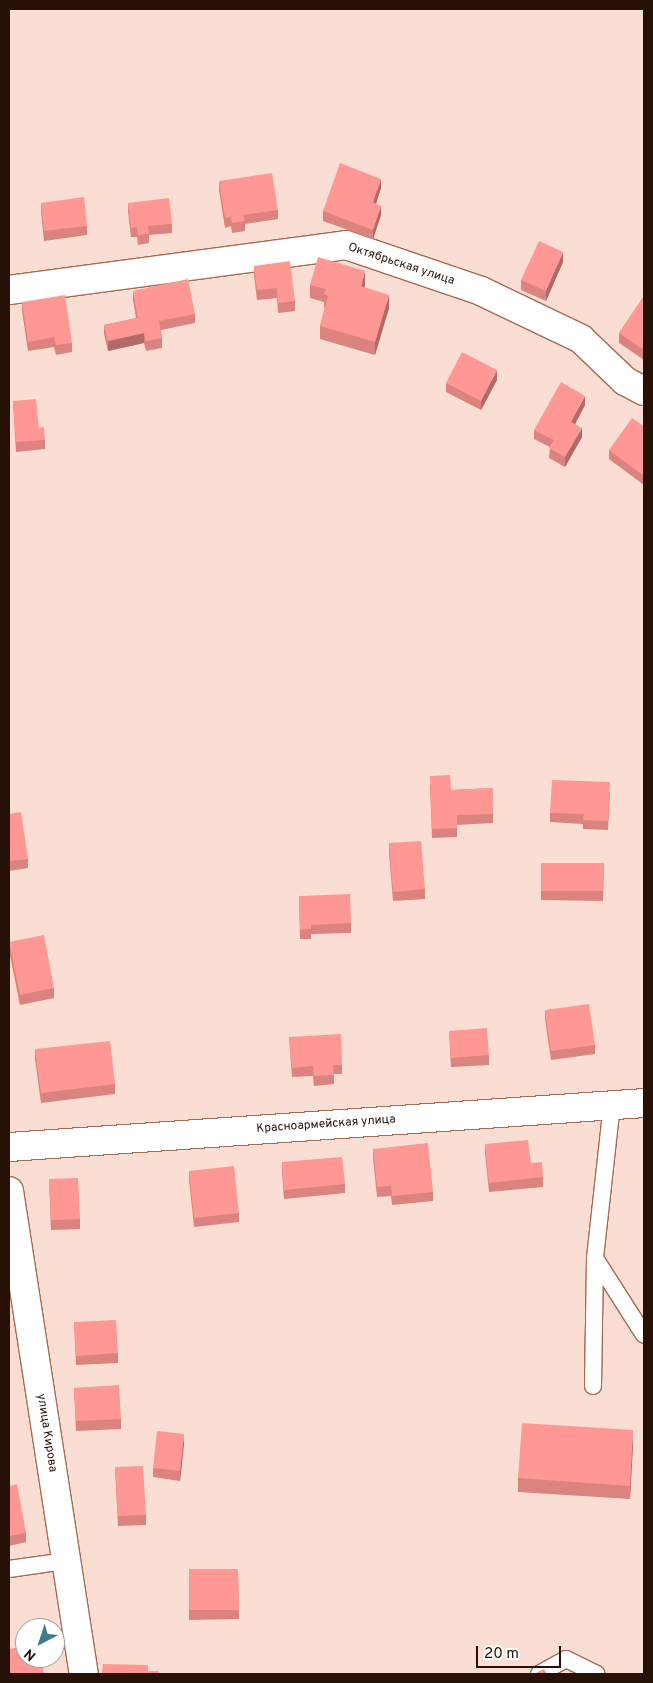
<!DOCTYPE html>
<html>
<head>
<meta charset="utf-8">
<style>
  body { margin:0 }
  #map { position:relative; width:653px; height:1683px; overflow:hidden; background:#fbded3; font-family:Overpass,sans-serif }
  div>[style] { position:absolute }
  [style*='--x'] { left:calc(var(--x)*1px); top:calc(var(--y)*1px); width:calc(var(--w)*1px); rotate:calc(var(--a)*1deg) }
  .roads { filter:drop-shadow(1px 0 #a86a52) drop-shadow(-1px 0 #a86a52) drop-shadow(0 1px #a86a52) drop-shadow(0 -1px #a86a52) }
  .lane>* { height:16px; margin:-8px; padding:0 8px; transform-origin:8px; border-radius:8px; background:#fff }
  .street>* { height:28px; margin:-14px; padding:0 14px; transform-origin:14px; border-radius:14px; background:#fff }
  .secondary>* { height:28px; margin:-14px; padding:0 14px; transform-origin:14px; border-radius:14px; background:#fff }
  .wall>* { inset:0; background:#db837f }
  .shaded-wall>* { inset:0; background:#b26a68 }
  .building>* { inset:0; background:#ff9894 }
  span { translate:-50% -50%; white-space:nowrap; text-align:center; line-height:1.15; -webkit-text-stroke:4.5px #fff; paint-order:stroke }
  .street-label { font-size:12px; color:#271006 }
  .frame { position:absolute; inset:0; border:10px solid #271006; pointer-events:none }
  .north { position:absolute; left:15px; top:1618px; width:50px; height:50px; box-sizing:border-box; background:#fff; border:1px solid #a99f9b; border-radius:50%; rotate:220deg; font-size:14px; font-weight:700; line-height:20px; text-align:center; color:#271006 }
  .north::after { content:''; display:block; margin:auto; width:18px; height:22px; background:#3c7b90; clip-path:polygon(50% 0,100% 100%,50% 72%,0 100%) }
  .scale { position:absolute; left:476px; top:1646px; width:85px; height:22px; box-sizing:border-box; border:2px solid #271006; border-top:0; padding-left:6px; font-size:15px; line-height:18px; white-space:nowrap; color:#271006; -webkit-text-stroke:4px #fff; paint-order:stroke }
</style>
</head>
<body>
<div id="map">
  <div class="roads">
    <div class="lane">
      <div style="--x:595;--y:1258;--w:91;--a:57.5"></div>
      <div style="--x:593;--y:1386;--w:128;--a:-89.1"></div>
      <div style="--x:595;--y:1258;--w:154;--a:-83.7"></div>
      <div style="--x:9;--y:1569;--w:58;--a:-8"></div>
      <div style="--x:539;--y:1674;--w:31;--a:-29"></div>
      <div style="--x:566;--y:1659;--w:34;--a:26"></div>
    </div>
    <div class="street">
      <div style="--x:9;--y:290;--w:340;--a:-7.6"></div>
      <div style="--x:346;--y:245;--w:143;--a:18.8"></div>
      <div style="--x:481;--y:291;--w:111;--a:25.6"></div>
      <div style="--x:581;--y:339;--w:61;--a:43.7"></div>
      <div style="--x:625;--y:381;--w:21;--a:28"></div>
      <div style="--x:9;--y:1191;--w:489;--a:81.2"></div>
    </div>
    <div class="secondary">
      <div style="--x:9;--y:1147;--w:637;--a:-3.96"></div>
    </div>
  </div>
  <div class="wall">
    <div style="clip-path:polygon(219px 181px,278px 210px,278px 219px,245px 224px,245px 231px,232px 233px,231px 226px,225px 228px,219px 190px)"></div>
    <div style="clip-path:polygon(381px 188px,376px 204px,381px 215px,373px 239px,323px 221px,323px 211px)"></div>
    <div style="clip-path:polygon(41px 203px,87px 226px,87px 235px,44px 241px,41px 212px)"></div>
    <div style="clip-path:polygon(128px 203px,172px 224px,172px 233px,149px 235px,149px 243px,138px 245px,137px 237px,131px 237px,128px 212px)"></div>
    <div style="clip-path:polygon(563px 262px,546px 301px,521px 290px,521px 280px)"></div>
    <div style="clip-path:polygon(254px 266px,295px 301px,295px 311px,278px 313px,277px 298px,257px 300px,254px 275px)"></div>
    <div style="clip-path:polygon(310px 285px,365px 285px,364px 287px,389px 308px,375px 355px,320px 339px,320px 326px,325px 308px,324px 308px,324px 302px,310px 298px)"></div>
    <div style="clip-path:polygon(133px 291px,195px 314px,195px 323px,161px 330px,162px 338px,162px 348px,146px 351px,144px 343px,108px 351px,104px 334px,104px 325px,136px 318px,133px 300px)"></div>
    <div style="clip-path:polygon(644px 296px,644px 360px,619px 343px,619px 333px)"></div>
    <div style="clip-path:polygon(22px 302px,72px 343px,72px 352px,56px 355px,54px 347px,28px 351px,22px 311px)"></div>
    <div style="clip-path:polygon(497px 380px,481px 410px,446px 392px,446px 383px)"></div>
    <div style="clip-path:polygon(13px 401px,39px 428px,45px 440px,45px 449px,16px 452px)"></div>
    <div style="clip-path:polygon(585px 405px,575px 424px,582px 437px,565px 467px,549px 458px,550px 447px,534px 439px,534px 430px)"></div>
    <div style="clip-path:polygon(644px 426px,644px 485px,609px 459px,609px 450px)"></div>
    <div style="clip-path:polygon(430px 785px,451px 790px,493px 788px,493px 823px,457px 825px,457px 837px,432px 838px)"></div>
    <div style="clip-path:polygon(610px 792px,608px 830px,583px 829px,583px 824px,550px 822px,550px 813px)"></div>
    <div style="clip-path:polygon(9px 814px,28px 859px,28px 868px,9px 871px)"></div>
    <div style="clip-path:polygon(389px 843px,425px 889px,425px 899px,393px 901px,389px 853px)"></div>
    <div style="clip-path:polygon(541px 863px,604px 863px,603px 901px,541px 900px)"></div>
    <div style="clip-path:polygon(299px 896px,351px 923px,351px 933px,311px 934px,311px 939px,300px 939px)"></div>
    <div style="clip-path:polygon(9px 942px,54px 988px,54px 998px,20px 1005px,9px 951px)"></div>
    <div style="clip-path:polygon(545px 1010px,595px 1045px,595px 1054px,551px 1060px,545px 1019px)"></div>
    <div style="clip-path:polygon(449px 1031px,489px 1055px,489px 1065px,451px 1067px)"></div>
    <div style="clip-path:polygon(289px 1037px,342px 1065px,342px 1074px,334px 1074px,334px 1084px,314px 1086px,313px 1076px,292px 1077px)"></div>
    <div style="clip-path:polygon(35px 1049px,115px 1084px,115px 1094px,41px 1103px,35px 1059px)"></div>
    <div style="clip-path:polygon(485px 1144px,531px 1163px,543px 1177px,543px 1187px,489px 1192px,485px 1153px)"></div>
    <div style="clip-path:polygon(373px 1149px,433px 1192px,433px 1201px,392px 1205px,391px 1196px,377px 1197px,373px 1158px)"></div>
    <div style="clip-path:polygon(282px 1162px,345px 1184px,345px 1193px,284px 1199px,282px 1172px)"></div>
    <div style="clip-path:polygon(189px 1171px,239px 1213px,239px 1222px,194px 1227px,189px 1180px)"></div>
    <div style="clip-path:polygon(49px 1179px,80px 1219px,80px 1229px,51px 1230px)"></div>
    <div style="clip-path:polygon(74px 1322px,118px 1353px,118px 1363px,76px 1365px)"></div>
    <div style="clip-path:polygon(74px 1388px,121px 1419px,121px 1429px,76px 1431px)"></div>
    <div style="clip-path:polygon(184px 1443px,180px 1481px,153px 1477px,153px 1468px)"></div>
    <div style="clip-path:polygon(633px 1444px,630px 1499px,518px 1492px,518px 1478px)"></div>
    <div style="clip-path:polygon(115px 1467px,146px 1515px,146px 1525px,118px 1526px)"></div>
    <div style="clip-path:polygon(9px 1486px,26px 1533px,26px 1542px,9px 1546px)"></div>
    <div style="clip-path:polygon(189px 1569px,238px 1569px,239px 1619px,189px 1620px)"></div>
  </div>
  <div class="shaded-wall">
    <div style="clip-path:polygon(381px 179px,381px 188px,373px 212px,373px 202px)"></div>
    <div style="clip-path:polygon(381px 206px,381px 215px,373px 239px,373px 230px)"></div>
    <div style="clip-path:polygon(563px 252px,563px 262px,546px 301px,546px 291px)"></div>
    <div style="clip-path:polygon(365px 271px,365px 285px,361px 300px,361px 286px)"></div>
    <div style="clip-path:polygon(389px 295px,389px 308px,375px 355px,375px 342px)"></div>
    <div style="clip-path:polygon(144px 333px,144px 343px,108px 351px,108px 341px)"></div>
    <div style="clip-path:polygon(497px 370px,497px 380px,481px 410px,481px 401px)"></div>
    <div style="clip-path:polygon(585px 396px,585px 405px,571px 432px,571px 422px)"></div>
    <div style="clip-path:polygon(582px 428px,582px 437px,565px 467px,565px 457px)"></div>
    <div style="clip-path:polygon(633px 1430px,633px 1444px,630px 1499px,630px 1486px)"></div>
    <div style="clip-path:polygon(184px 1434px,184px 1443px,180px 1481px,180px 1471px)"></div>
  </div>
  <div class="building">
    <div style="clip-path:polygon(340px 163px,381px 179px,373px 202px,381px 206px,373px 230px,323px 211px)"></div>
    <div style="clip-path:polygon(272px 173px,278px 210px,243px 215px,245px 221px,232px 223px,231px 217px,225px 218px,219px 181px)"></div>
    <div style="clip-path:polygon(84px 197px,87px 226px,44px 231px,41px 203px)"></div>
    <div style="clip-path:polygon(169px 198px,172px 224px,148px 226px,149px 234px,138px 235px,137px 227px,131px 228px,128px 203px)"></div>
    <div style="clip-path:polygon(539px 241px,563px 252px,546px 291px,521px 280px)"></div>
    <div style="clip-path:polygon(318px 257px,365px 271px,361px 286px,389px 295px,375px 342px,320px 326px,328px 296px,324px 294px,326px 289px,310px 285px)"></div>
    <div style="clip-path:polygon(290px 261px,295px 301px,278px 303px,277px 288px,257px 290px,254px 266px)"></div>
    <div style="clip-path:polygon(188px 279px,195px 314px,159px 321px,162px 338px,146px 341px,144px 333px,108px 341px,104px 325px,138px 318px,133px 291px)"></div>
    <div style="clip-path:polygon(65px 295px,72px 343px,56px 345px,54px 337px,28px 342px,22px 302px)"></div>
    <div style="clip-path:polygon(644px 296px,644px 350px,619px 333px)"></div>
    <div style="clip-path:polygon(462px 352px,497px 370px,481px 401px,446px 383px)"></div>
    <div style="clip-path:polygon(561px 382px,585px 396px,571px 422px,582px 428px,565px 457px,549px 448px,554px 440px,534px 430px)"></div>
    <div style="clip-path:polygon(36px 399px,39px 428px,44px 427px,45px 440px,16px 442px,13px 401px)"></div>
    <div style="clip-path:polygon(632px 418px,644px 426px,644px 476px,609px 450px)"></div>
    <div style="clip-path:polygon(450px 775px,451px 790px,493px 788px,493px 814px,457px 815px,457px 828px,432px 829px,430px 776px)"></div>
    <div style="clip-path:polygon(552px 780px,610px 782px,608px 821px,583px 820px,584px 814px,550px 813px)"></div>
    <div style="clip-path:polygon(21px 812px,28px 859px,9px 861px,9px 814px)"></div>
    <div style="clip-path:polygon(421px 841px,425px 889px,393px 892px,389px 843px)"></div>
    <div style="clip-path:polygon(541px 863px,604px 863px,603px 891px,541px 891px)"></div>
    <div style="clip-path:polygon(350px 894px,351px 923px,311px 925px,311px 929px,300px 930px,299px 896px)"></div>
    <div style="clip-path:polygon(44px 935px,54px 988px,20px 995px,9px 942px)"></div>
    <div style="clip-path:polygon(589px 1004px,595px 1045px,551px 1051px,545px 1010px)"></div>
    <div style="clip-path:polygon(487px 1028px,489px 1055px,451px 1058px,449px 1031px)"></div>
    <div style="clip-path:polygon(341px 1034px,342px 1065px,333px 1065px,334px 1075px,314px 1076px,313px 1066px,292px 1068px,289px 1037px)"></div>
    <div style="clip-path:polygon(110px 1041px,115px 1084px,41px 1093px,35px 1049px)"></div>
    <div style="clip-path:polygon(528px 1140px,531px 1163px,542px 1162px,543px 1177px,489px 1183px,485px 1144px)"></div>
    <div style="clip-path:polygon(428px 1143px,433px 1192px,392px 1196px,391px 1186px,377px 1187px,373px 1149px)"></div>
    <div style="clip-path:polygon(342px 1157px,345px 1184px,284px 1190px,282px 1162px)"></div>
    <div style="clip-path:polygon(234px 1166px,239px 1213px,194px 1218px,189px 1171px)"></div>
    <div style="clip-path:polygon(78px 1178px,80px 1219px,51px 1220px,49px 1179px)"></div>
    <div style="clip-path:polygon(116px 1320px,118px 1353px,76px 1356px,74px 1322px)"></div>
    <div style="clip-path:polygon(119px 1385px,121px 1419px,76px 1421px,74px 1388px)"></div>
    <div style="clip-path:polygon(522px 1423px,633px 1430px,630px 1486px,518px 1478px)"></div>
    <div style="clip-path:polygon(157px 1431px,184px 1434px,180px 1471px,153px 1468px)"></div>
    <div style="clip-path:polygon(143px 1466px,146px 1515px,118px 1516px,115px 1467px)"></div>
    <div style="clip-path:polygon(17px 1484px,26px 1533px,9px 1536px,9px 1486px)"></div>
    <div style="clip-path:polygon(189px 1569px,238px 1569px,239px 1610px,189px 1610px)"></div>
    <div style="clip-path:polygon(25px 1646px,25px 1658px,41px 1658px,44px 1674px,10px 1674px,9px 1669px,9px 1649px)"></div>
    <div style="clip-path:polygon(103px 1664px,148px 1665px,148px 1671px,159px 1671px,159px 1674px,102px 1674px)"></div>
    <div style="clip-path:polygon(544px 1669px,547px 1674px,534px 1674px)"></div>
  </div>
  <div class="street-label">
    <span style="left:401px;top:265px;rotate:18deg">Октябрьская улица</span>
    <span style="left:326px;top:1125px;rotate:-4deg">Красноармейская улица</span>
    <span style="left:46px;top:1433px;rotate:81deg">улица Кирова</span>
  </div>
  <div class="frame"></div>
  <div class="north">N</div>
  <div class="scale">20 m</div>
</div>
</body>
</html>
